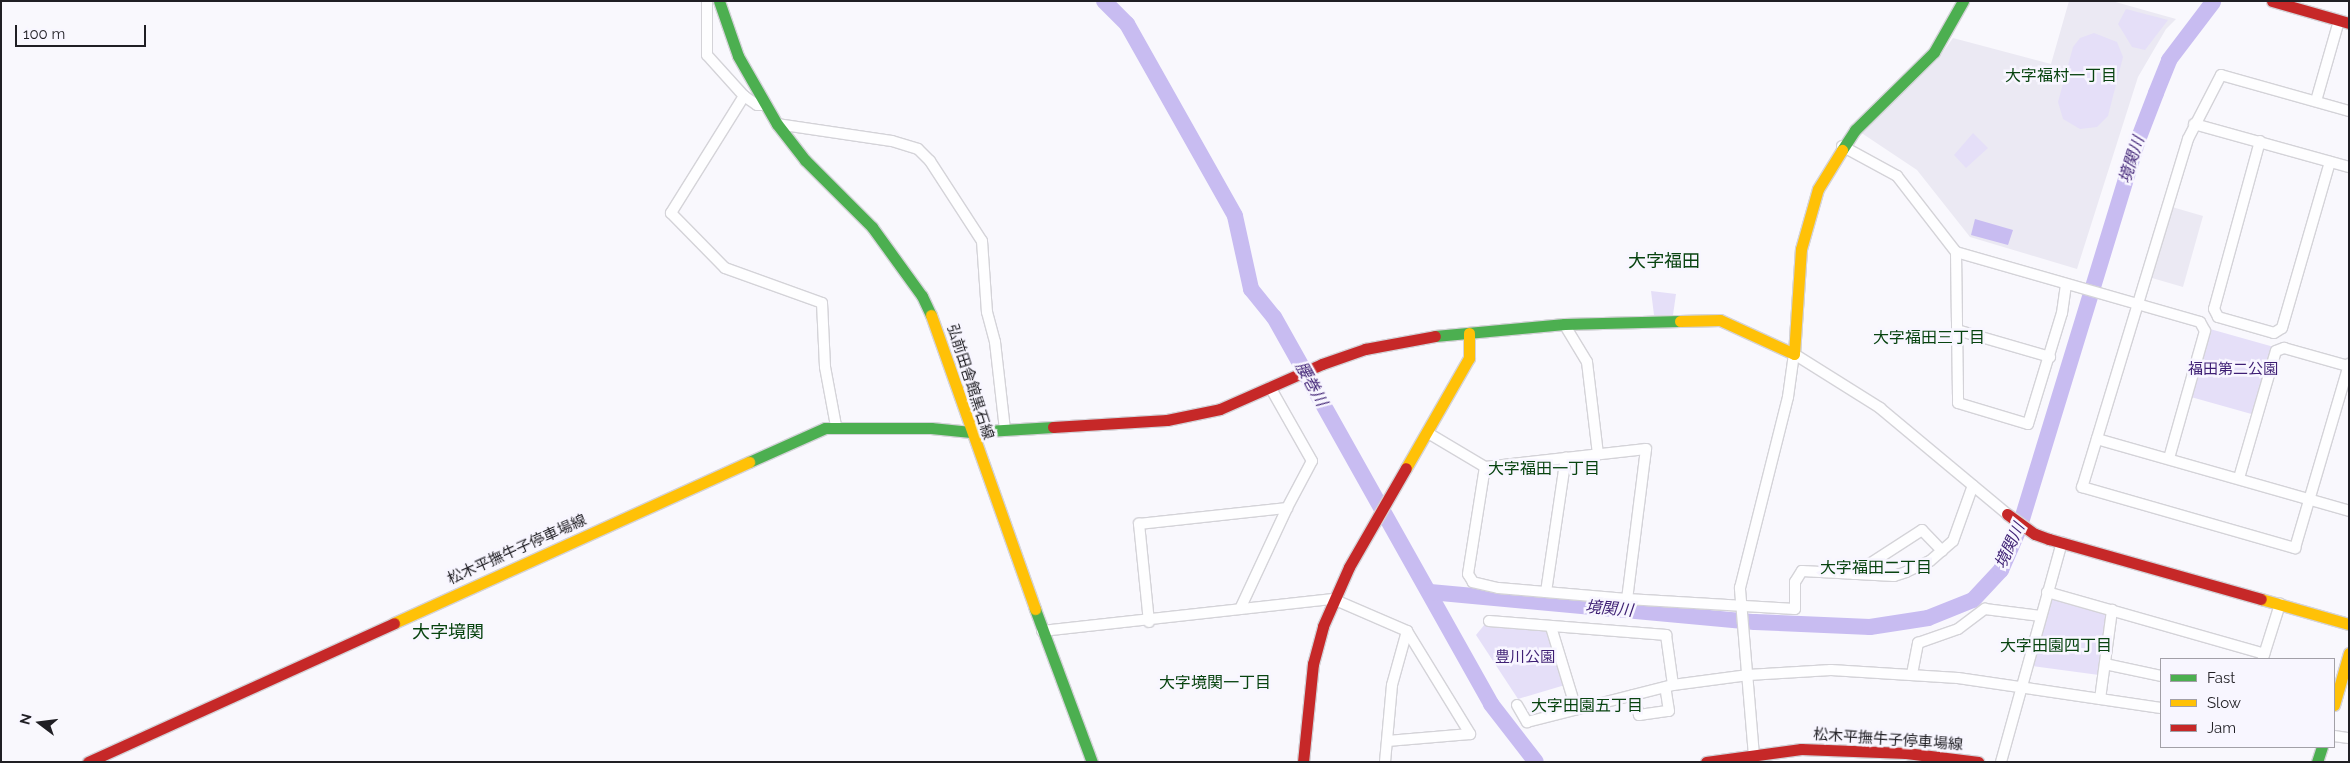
<!DOCTYPE html>
<html>
<head>
<meta charset="utf-8">
<style>
  body { margin:0 }
  #map { position:relative; width:2350px; height:763px; overflow:hidden; background:#f9f8fd; font-family:Raleway,"Noto Sans JP",sans-serif }
  div>[style] { position:absolute }
  [style*='--x'] { left:calc(var(--x)*1px); top:calc(var(--y)*1px); width:calc(var(--w)*1px); rotate:calc(var(--a)*1deg) }
  .built>* { inset:0; background:#ebe9f3 }
  .green>* { inset:0; background:#e5dff8 }
  .water>* { inset:0; background:#c8bcf1 }
  .stream>* { height:2.5px; margin:-1.25px; padding:0 1.25px; transform-origin:1.25px; border-radius:1.25px; background:#c8bcf1 }
  .river>* { height:16px; margin:-8px; padding:0 8px; transform-origin:8px; border-radius:8px; background:#c8bcf1 }
  .roads { filter:drop-shadow(1px 0 #d4d3d8) drop-shadow(-1px 0 #d4d3d8) drop-shadow(0 1px #d4d3d8) drop-shadow(0 -1px #d4d3d8) }
  .street>* { height:10px; margin:-5px; padding:0 5px; transform-origin:5px; border-radius:5px; background:#fefeff }
  .fast>* { height:11px; margin:-5.5px; padding:0 5.5px; transform-origin:5.5px; border-radius:5.5px; background:#4caf50 }
  .slow>* { height:11px; margin:-5.5px; padding:0 5.5px; transform-origin:5.5px; border-radius:5.5px; background:#ffc107 }
  .jam>* { height:11px; margin:-5.5px; padding:0 5.5px; transform-origin:5.5px; border-radius:5.5px; background:#c62828 }
  span { translate:-50% -50%; white-space:nowrap; text-align:center; line-height:1.15; -webkit-text-stroke:5px #f8f6ff; paint-order:stroke }
  .park-label { font-size:15px; color:#3e1f74 }
  .street-label { font-size:15px; color:#201f24 }
  .neighbourhood-label { font-size:16px; color:#084410 }
  .water-label { font-size:16px; color:#3d1f73; font-style:italic }
  .quarter-label { font-size:18px; color:#084410 }
  .frame { position:absolute; inset:0; border:2px solid #201f24; pointer-events:none }
  .legend { position:absolute; left:2160px; top:658px; width:175px; height:90px; box-sizing:border-box; background:#f8f6ff; border:1px solid #a2a0a7; margin:0; padding:6px 9px; list-style:none; font-size:15px; color:#201f24 }
  .legend li { display:flex; align-items:center; gap:10px; height:25px }
  .legend b { width:25px; border:1px solid #a2a0a7 }
  .north { position:absolute; left:15px; top:698px; width:50px; height:50px; -webkit-text-stroke:4px #f8f6ff; paint-order:stroke; rotate:285deg; font-size:14px; font-weight:700; line-height:20px; text-align:center; color:#201f24 }
  .north::after { content:''; display:block; margin:auto; width:18px; height:22px; background:#201f24; clip-path:polygon(50% 0,100% 100%,50% 72%,0 100%) }
  .scale { position:absolute; left:15px; top:25px; width:131px; height:22px; box-sizing:border-box; border:2px solid #201f24; border-top:0; padding-left:6px; font-size:15px; line-height:18px; white-space:nowrap; color:#201f24; -webkit-text-stroke:4px #f8f6ff; paint-order:stroke }
</style>
</head>
<body>
<div id="map">
  <div class="built">
    <div style="clip-path:polygon(2069px 1px,2112px 1px,2176px 19px,2166px 29px,2138px 77px,2077px 269px,1970px 237px,1917px 170px,1860px 132px,1937px 60px,1953px 38px,2051px 64px)"></div>
    <div style="clip-path:polygon(2172px 207px,2203px 216px,2183px 287px,2152px 278px)"></div>
  </div>
  <div class="green">
    <div style="clip-path:polygon(2126px 9px,2168px 20px,2145px 50px,2132px 47px,2118px 24px)"></div>
    <div style="clip-path:polygon(2094px 33px,2117px 42px,2123px 57px,2108px 116px,2097px 127px,2080px 129px,2063px 119px,2058px 102px,2073px 47px,2080px 38px)"></div>
    <div style="clip-path:polygon(1973px 133px,1988px 148px,1966px 168px,1954px 155px)"></div>
    <div style="clip-path:polygon(1651px 291px,1676px 294px,1673px 315px,1654px 315px)"></div>
    <div style="clip-path:polygon(2210px 329px,2274px 347px,2255px 415px,2191px 397px)"></div>
    <div style="clip-path:polygon(2053px 597px,2106px 611px,2108px 616px,2099px 675px,2032px 666px,2049px 599px)"></div>
    <div style="clip-path:polygon(1485px 624px,1547px 630px,1565px 685px,1518px 699px,1476px 635px)"></div>
  </div>
  <div class="water">
    <div style="clip-path:polygon(1975px 219px,2013px 230px,2008px 245px,1971px 235px)"></div>
  </div>
  <div class="stream">
    <div style="--x:2213;--y:2;--w:1;--a:-45"></div>
  </div>
  <div class="river">
    <div style="--x:1104;--y:1;--w:33;--a:45"></div>
    <div style="--x:1127;--y:24;--w:220;--a:60.6"></div>
    <div style="--x:1235;--y:216;--w:75;--a:77.6"></div>
    <div style="--x:1251;--y:289;--w:36;--a:51"></div>
    <div style="--x:1274;--y:317;--w:444;--a:60.7"></div>
    <div style="--x:1491;--y:704;--w:73;--a:52.2"></div>
    <div style="--x:1430;--y:592;--w:326;--a:5.3"></div>
    <div style="--x:1755;--y:622;--w:115;--a:2.5"></div>
    <div style="--x:1870;--y:627;--w:59;--a:-8.8"></div>
    <div style="--x:1928;--y:618;--w:48;--a:-21.8"></div>
    <div style="--x:1973;--y:600;--w:41;--a:-47"></div>
    <div style="--x:2001;--y:570;--w:45;--a:-66.3"></div>
    <div style="--x:2019;--y:529;--w:407;--a:-73"></div>
    <div style="--x:2138;--y:140;--w:50;--a:-69"></div>
    <div style="--x:2156;--y:93;--w:35;--a:-68"></div>
    <div style="--x:2169;--y:60;--w:73;--a:-52.8"></div>
  </div>
  <div class="roads">
    <div class="street">
      <div style="--x:707;--y:1;--w:54;--a:90"></div>
      <div style="--x:707;--y:55;--w:55;--a:47.9"></div>
      <div style="--x:2316;--y:101;--w:83;--a:-74"></div>
      <div style="--x:765;--y:105;--w:8;--a:180"></div>
      <div style="--x:757;--y:105;--w:16;--a:-145"></div>
      <div style="--x:744;--y:96;--w:138;--a:122"></div>
      <div style="--x:671;--y:213;--w:77;--a:45.5"></div>
      <div style="--x:725;--y:268;--w:103;--a:19.8"></div>
      <div style="--x:822;--y:303;--w:64;--a:87.3"></div>
      <div style="--x:825;--y:367;--w:60;--a:79.4"></div>
      <div style="--x:2349;--y:111;--w:133;--a:-164.3"></div>
      <div style="--x:2221;--y:75;--w:72;--a:117.3"></div>
      <div style="--x:2188;--y:139;--w:364;--a:106.9"></div>
      <div style="--x:2082;--y:487;--w:222;--a:16"></div>
      <div style="--x:2295;--y:548;--w:192;--a:-73.6"></div>
      <div style="--x:777;--y:124;--w:116;--a:8.4"></div>
      <div style="--x:892;--y:141;--w:27;--a:17"></div>
      <div style="--x:918;--y:149;--w:17;--a:45"></div>
      <div style="--x:930;--y:161;--w:95;--a:57"></div>
      <div style="--x:982;--y:241;--w:71;--a:86"></div>
      <div style="--x:987;--y:312;--w:31;--a:75"></div>
      <div style="--x:995;--y:342;--w:89;--a:83.5"></div>
      <div style="--x:2194;--y:124;--w:161;--a:15.5"></div>
      <div style="--x:2260;--y:141;--w:174;--a:105.3"></div>
      <div style="--x:2214;--y:309;--w:9;--a:63"></div>
      <div style="--x:2218;--y:317;--w:58;--a:15.9"></div>
      <div style="--x:2274;--y:333;--w:9;--a:-32"></div>
      <div style="--x:2282;--y:328;--w:173;--a:-73.9"></div>
      <div style="--x:1842;--y:146;--w:63;--a:28.6"></div>
      <div style="--x:1897;--y:176;--w:96;--a:52.2"></div>
      <div style="--x:1956;--y:252;--w:254;--a:16"></div>
      <div style="--x:2200;--y:322;--w:10;--a:61"></div>
      <div style="--x:2205;--y:331;--w:132;--a:105.8"></div>
      <div style="--x:1956;--y:252;--w:151;--a:89.2"></div>
      <div style="--x:1958;--y:403;--w:73;--a:16.7"></div>
      <div style="--x:2028;--y:424;--w:116;--a:-73"></div>
      <div style="--x:2062;--y:313;--w:28;--a:-82"></div>
      <div style="--x:1564;--y:324;--w:44;--a:58.8"></div>
      <div style="--x:1587;--y:362;--w:93;--a:83.2"></div>
      <div style="--x:1957;--y:330;--w:97;--a:16.2"></div>
      <div style="--x:1428;--y:433;--w:66;--a:30.8"></div>
      <div style="--x:1485;--y:467;--w:162;--a:-6.4"></div>
      <div style="--x:1646;--y:449;--w:151;--a:97.2"></div>
      <div style="--x:1627;--y:599;--w:129;--a:-175.1"></div>
      <div style="--x:1498;--y:588;--w:26;--a:-167"></div>
      <div style="--x:1473;--y:582;--w:9;--a:-122"></div>
      <div style="--x:1468;--y:574;--w:108;--a:-81"></div>
      <div style="--x:2097;--y:439;--w:262;--a:15.9"></div>
      <div style="--x:2239;--y:478;--w:132;--a:-73.8"></div>
      <div style="--x:2276;--y:351;--w:9;--a:-21"></div>
      <div style="--x:2284;--y:348;--w:66;--a:15.7"></div>
      <div style="--x:1854;--y:574;--w:81;--a:-32.9"></div>
      <div style="--x:1922;--y:530;--w:29;--a:46"></div>
      <div style="--x:1546;--y:592;--w:136;--a:-81.6"></div>
      <div style="--x:2047;--y:592;--w:226;--a:15.9"></div>
      <div style="--x:1627;--y:599;--w:168;--a:3.4"></div>
      <div style="--x:1795;--y:609;--w:27;--a:-90"></div>
      <div style="--x:1795;--y:582;--w:13;--a:-58"></div>
      <div style="--x:1802;--y:571;--w:92;--a:3.1"></div>
      <div style="--x:1894;--y:576;--w:13;--a:-18"></div>
      <div style="--x:1906;--y:572;--w:26;--a:-25"></div>
      <div style="--x:1930;--y:561;--w:30;--a:-41"></div>
      <div style="--x:1953;--y:541;--w:59;--a:-70.3"></div>
      <div style="--x:1240;--y:609;--w:111;--a:-65"></div>
      <div style="--x:1287;--y:508;--w:53;--a:-62"></div>
      <div style="--x:1312;--y:461;--w:85;--a:-119.6"></div>
      <div style="--x:1489;--y:621;--w:178;--a:4.5"></div>
      <div style="--x:1666;--y:635;--w:50;--a:82"></div>
      <div style="--x:1149;--y:622;--w:99;--a:-95.8"></div>
      <div style="--x:1139;--y:524;--w:149;--a:-6.2"></div>
      <div style="--x:1551;--y:627;--w:86;--a:73"></div>
      <div style="--x:1042;--y:631;--w:293;--a:-6.3"></div>
      <div style="--x:1333;--y:599;--w:81;--a:23.4"></div>
      <div style="--x:1407;--y:631;--w:121;--a:58.5"></div>
      <div style="--x:1470;--y:734;--w:83;--a:175.2"></div>
      <div style="--x:2263;--y:658;--w:57;--a:-72.5"></div>
      <div style="--x:2105;--y:664;--w:57;--a:12.1"></div>
      <div style="--x:1912;--y:674;--w:32;--a:-79"></div>
      <div style="--x:1918;--y:643;--w:42;--a:-19.3"></div>
      <div style="--x:1958;--y:629;--w:34;--a:-37"></div>
      <div style="--x:1985;--y:609;--w:56;--a:7.1"></div>
      <div style="--x:1633;--y:695;--w:21;--a:73"></div>
      <div style="--x:1639;--y:715;--w:30;--a:-8"></div>
      <div style="--x:1669;--y:711;--w:24;--a:-99"></div>
      <div style="--x:2100;--y:699;--w:90;--a:-82.3"></div>
      <div style="--x:1517;--y:705;--w:20;--a:60"></div>
      <div style="--x:1527;--y:722;--w:151;--a:-14.2"></div>
      <div style="--x:1673;--y:685;--w:76;--a:-7.6"></div>
      <div style="--x:1748;--y:675;--w:83;--a:-3.4"></div>
      <div style="--x:1831;--y:670;--w:127;--a:3.6"></div>
      <div style="--x:1958;--y:678;--w:205;--a:8.4"></div>
      <div style="--x:2334;--y:736;--w:15;--a:8"></div>
      <div style="--x:1754;--y:756;--w:169;--a:-94.8"></div>
      <div style="--x:1740;--y:588;--w:197;--a:-75.9"></div>
      <div style="--x:1788;--y:397;--w:43;--a:-82.1"></div>
      <div style="--x:1794;--y:354;--w:102;--a:32.1"></div>
      <div style="--x:1880;--y:408;--w:165;--a:39.8"></div>
      <div style="--x:1385;--y:762;--w:77;--a:-84.8"></div>
      <div style="--x:1392;--y:685;--w:56;--a:-74.5"></div>
      <div style="--x:2001;--y:762;--w:228;--a:-74.5"></div>
    </div>
    <div class="fast">
      <div style="--x:719;--y:1;--w:58;--a:70.9"></div>
      <div style="--x:738;--y:56;--w:78;--a:60.2"></div>
      <div style="--x:777;--y:124;--w:46;--a:52.1"></div>
      <div style="--x:805;--y:160;--w:95;--a:45"></div>
      <div style="--x:872;--y:227;--w:85;--a:54.1"></div>
      <div style="--x:922;--y:296;--w:21;--a:65"></div>
      <div style="--x:1842;--y:150;--w:24;--a:-57"></div>
      <div style="--x:1855;--y:130;--w:111;--a:-44.6"></div>
      <div style="--x:1934;--y:52;--w:59;--a:-60.4"></div>
      <div style="--x:1435;--y:336;--w:130;--a:-5.3"></div>
      <div style="--x:1564;--y:324;--w:116;--a:-1.5"></div>
      <div style="--x:749;--y:462;--w:83;--a:-24.1"></div>
      <div style="--x:825;--y:428;--w:106;--a:0"></div>
      <div style="--x:931;--y:428;--w:40;--a:5.7"></div>
      <div style="--x:971;--y:432;--w:82;--a:-3.5"></div>
      <div style="--x:1035;--y:609;--w:163;--a:69.6"></div>
      <div style="--x:2317;--y:762;--w:16;--a:-72"></div>
    </div>
    <div class="slow">
      <div style="--x:931;--y:315;--w:312;--a:70.5"></div>
      <div style="--x:1680;--y:321;--w:40;--a:-1.4"></div>
      <div style="--x:1720;--y:320;--w:81;--a:24.7"></div>
      <div style="--x:1794;--y:354;--w:105;--a:-86.2"></div>
      <div style="--x:1801;--y:249;--w:62;--a:-74.2"></div>
      <div style="--x:1818;--y:189;--w:46;--a:-58.4"></div>
      <div style="--x:1406;--y:468;--w:127;--a:-60.2"></div>
      <div style="--x:1469;--y:358;--w:25;--a:-90"></div>
      <div style="--x:2261;--y:599;--w:91;--a:15.9"></div>
      <div style="--x:394;--y:623;--w:390;--a:-24.4"></div>
      <div style="--x:2334;--y:705;--w:54;--a:-73.9"></div>
    </div>
    <div class="jam">
      <div style="--x:2272;--y:1;--w:80;--a:15.9"></div>
      <div style="--x:1053;--y:427;--w:114;--a:-3.5"></div>
      <div style="--x:1167;--y:420;--w:54;--a:-11.7"></div>
      <div style="--x:1220;--y:409;--w:111;--a:-23.8"></div>
      <div style="--x:1322;--y:364;--w:46;--a:-19.2"></div>
      <div style="--x:1365;--y:349;--w:71;--a:-10.5"></div>
      <div style="--x:2007;--y:514;--w:34;--a:36"></div>
      <div style="--x:2035;--y:534;--w:15;--a:20"></div>
      <div style="--x:2049;--y:539;--w:220;--a:15.8"></div>
      <div style="--x:88;--y:762;--w:336;--a:-24.4"></div>
      <div style="--x:1303;--y:762;--w:99;--a:-84.2"></div>
      <div style="--x:1313;--y:664;--w:39;--a:-75"></div>
      <div style="--x:1323;--y:626;--w:64;--a:-66.2"></div>
      <div style="--x:1349;--y:567;--w:114;--a:-60.1"></div>
      <div style="--x:1706;--y:762;--w:96;--a:-7.8"></div>
      <div style="--x:1801;--y:749;--w:105;--a:2.2"></div>
      <div style="--x:1906;--y:753;--w:73;--a:7.1"></div>
    </div>
  </div>
  <div class="park-label">
    <span style="left:2233px;top:370px">福田第二公園</span>
    <span style="left:1525px;top:658px">豊川公園</span>
  </div>
  <div class="street-label">
    <span style="left:970px;top:382px;rotate:72deg">弘前田舎館黒石線</span>
    <span style="left:517px;top:550px;rotate:-24deg">松木平撫牛子停車場線</span>
    <span style="left:1888px;top:740px;rotate:4deg">松木平撫牛子停車場線</span>
  </div>
  <div class="neighbourhood-label">
    <span style="left:2061px;top:76px">大字福村一丁目</span>
    <span style="left:1929px;top:338px">大字福田三丁目</span>
    <span style="left:1544px;top:469px">大字福田一丁目</span>
    <span style="left:1876px;top:568px">大字福田二丁目</span>
    <span style="left:2056px;top:646px">大字田園四丁目</span>
    <span style="left:1215px;top:683px">大字境関一丁目</span>
    <span style="left:1587px;top:706px">大字田園五丁目</span>
  </div>
  <div class="water-label">
    <span style="left:2132px;top:160px;rotate:-72deg">境関川</span>
    <span style="left:1311px;top:384px;rotate:61deg">腰巻川</span>
    <span style="left:2010px;top:546px;rotate:-65deg">境関川</span>
    <span style="left:1609px;top:609px;rotate:5deg">境関川</span>
  </div>
  <div class="quarter-label">
    <span style="left:1664px;top:261px">大字福田</span>
    <span style="left:448px;top:632px">大字境関</span>
  </div>
  <div class="frame"></div>
  <ul class="legend">
  <li><b style="height:6px;background:#4caf50"></b>Fast</li>
  <li><b style="height:6px;background:#ffc107"></b>Slow</li>
  <li><b style="height:6px;background:#c62828"></b>Jam</li>
  </ul>
  <div class="north">N</div>
  <div class="scale">100 m</div>
</div>
</body>
</html>
